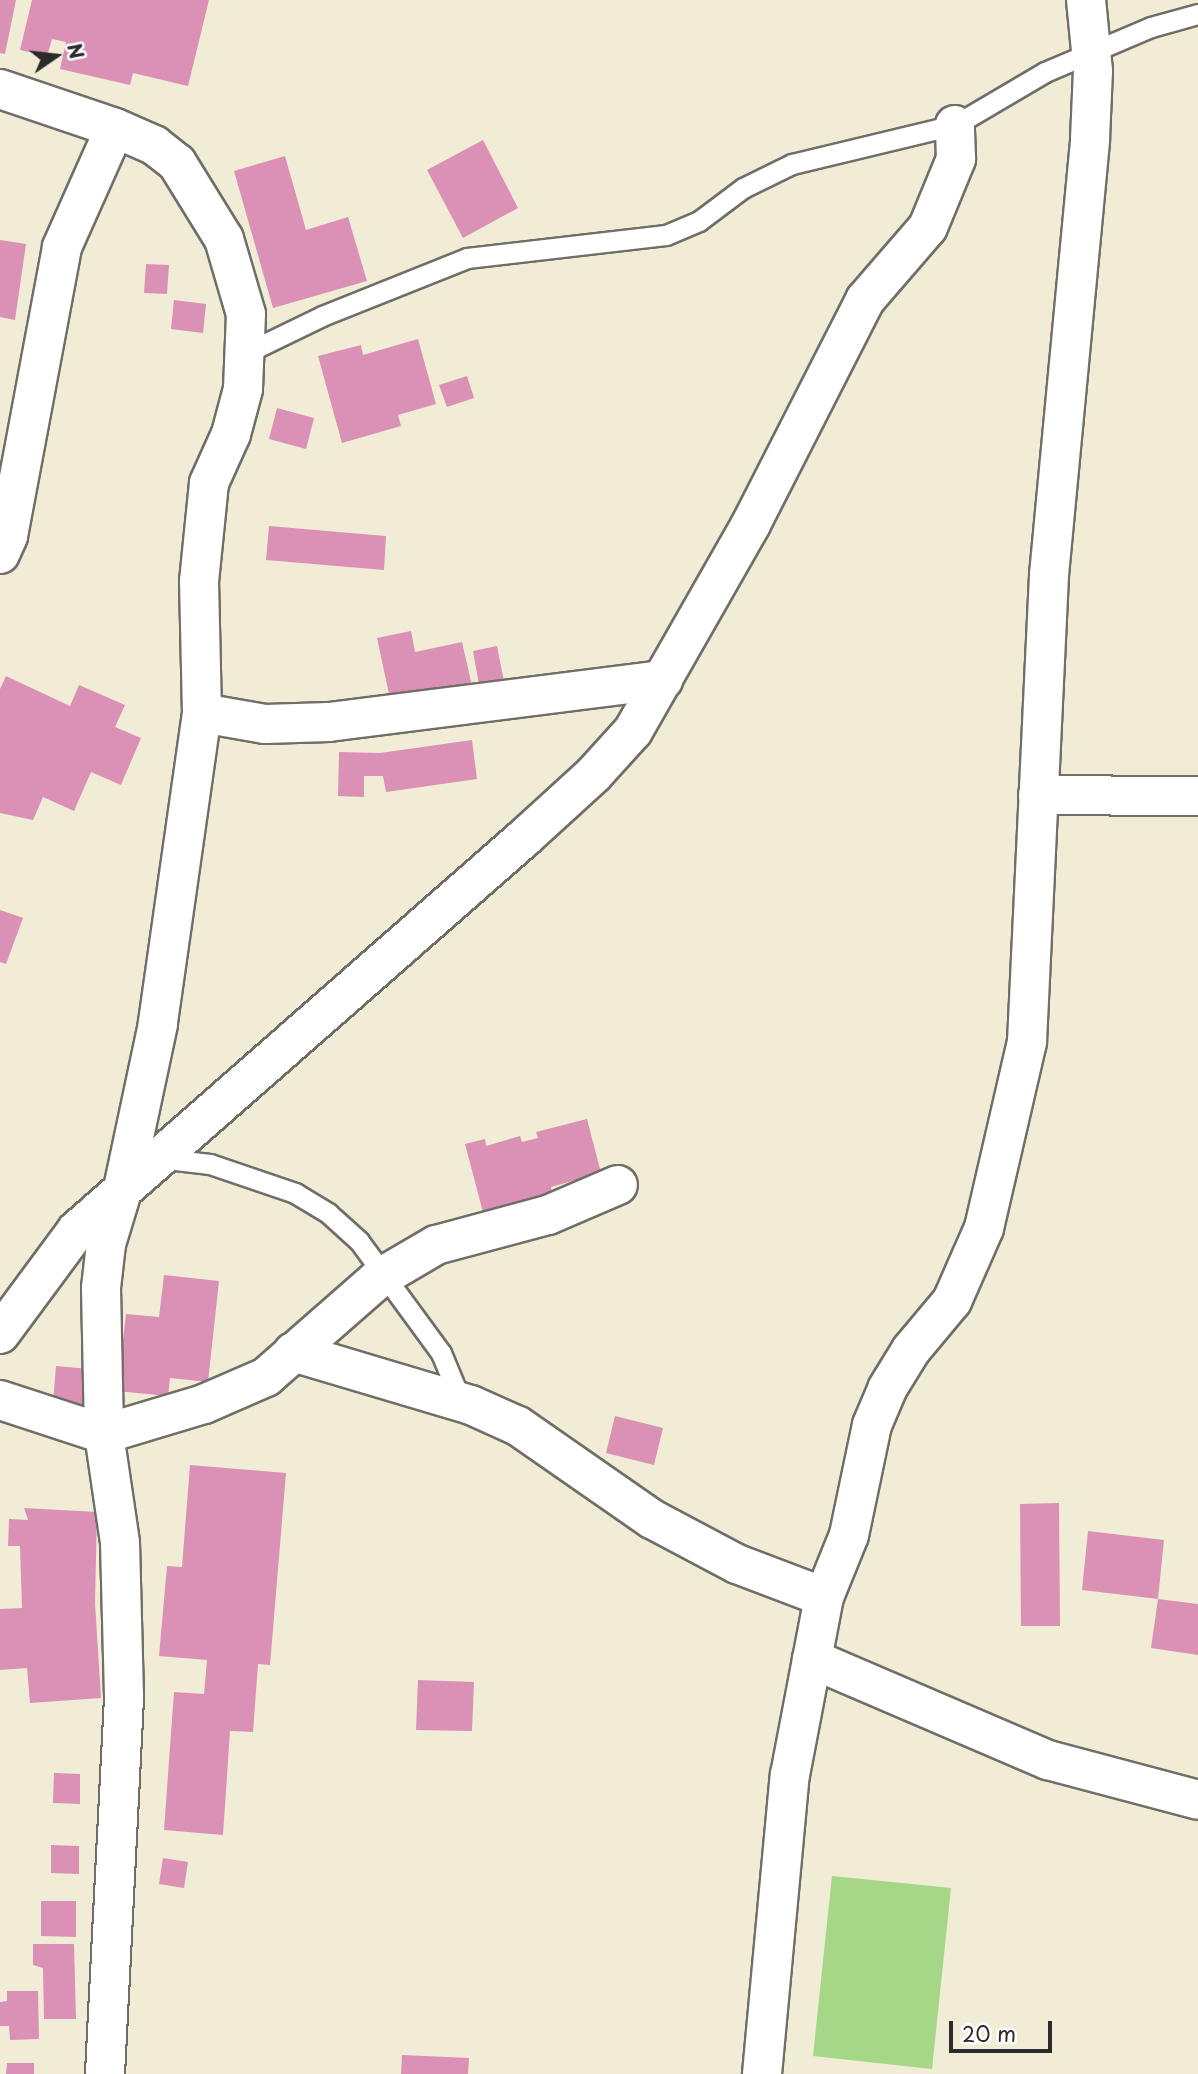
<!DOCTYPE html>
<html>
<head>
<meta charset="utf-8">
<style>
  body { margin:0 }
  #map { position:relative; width:1198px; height:2074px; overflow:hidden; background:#f1ecd6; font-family:"Playpen Sans",sans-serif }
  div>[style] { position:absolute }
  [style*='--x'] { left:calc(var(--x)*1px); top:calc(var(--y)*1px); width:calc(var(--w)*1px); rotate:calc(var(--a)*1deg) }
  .green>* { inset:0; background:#a5d786 }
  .building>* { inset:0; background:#db91b6 }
  .roads { filter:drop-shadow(2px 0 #706f67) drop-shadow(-2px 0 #706f67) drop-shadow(0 2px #706f67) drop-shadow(0 -2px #706f67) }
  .lane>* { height:19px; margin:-9.5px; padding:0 9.5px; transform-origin:9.5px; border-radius:9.5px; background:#fff }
  .street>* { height:38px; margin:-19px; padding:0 19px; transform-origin:19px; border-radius:19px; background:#fff }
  span { translate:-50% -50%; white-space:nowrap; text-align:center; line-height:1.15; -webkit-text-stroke:5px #fff; paint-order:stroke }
  .north { position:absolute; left:21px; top:21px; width:70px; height:70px; -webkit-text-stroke:5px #fff; paint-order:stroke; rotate:76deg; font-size:19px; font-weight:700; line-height:28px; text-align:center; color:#2b2b2b }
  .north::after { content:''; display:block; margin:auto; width:24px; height:32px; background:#2b2b2b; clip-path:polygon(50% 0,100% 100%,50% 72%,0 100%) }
  .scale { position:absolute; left:949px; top:2021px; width:103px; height:32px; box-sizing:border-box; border:4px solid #2b2b2b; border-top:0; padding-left:9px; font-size:21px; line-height:24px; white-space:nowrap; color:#2b2b2b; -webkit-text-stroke:5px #fff; paint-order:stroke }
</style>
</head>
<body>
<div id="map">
  <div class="green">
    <div style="clip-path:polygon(832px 1876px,951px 1888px,932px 2069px,813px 2056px)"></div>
  </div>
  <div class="building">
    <div style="clip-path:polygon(0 0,16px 0,5px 54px,0 53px)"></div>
    <div style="clip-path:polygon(32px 0,209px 0,188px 86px,133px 73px,130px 85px,60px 69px,66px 42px,52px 39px,47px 56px,20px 50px)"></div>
    <div style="clip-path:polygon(483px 140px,518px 208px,463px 238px,427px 170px)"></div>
    <div style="clip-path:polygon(285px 156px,306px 230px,348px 217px,367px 281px,273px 308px,234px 171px)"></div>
    <div style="clip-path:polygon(0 240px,26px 244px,15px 320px,0 317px)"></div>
    <div style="clip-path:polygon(146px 264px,169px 265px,167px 294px,144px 293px)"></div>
    <div style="clip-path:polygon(174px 300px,206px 304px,203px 333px,171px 329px)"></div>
    <div style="clip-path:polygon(418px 339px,436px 404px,398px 415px,401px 426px,342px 443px,318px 356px,361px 345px,363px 355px)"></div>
    <div style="clip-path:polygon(467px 376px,474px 398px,447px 407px,439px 385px)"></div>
    <div style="clip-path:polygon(277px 408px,314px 418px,306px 449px,269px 439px)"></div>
    <div style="clip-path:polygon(269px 526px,386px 536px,384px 570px,266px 560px)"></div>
    <div style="clip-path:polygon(411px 631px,415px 652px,462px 642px,473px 690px,392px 708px,377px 638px)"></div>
    <div style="clip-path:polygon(497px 646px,506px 692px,481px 696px,473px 651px)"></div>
    <div style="clip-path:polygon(6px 676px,70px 706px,79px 685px,125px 705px,115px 727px,141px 738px,121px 785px,91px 772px,74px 811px,43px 797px,33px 820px,0 813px,0 689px)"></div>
    <div style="clip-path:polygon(472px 740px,477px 779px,386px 792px,383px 776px,364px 776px,364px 797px,338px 796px,339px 752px,380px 753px)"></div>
    <div style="clip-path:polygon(0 910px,23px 918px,6px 964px,0 962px)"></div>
    <div style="clip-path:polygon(587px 1119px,601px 1173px,551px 1187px,553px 1198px,484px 1216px,465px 1144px,485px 1139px,486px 1146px,520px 1136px,522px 1142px,538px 1138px,536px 1132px)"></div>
    <div style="clip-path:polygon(164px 1275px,219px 1281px,208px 1382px,170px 1378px,168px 1396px,117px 1391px,126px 1314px,159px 1317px)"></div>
    <div style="clip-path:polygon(56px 1366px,89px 1369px,86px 1406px,53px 1403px)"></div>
    <div style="clip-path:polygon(615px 1416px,663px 1428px,654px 1465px,606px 1453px)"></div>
    <div style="clip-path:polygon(190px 1465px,286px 1473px,270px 1665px,258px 1664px,253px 1732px,230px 1731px,223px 1835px,164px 1830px,174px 1692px,204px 1694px,207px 1660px,159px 1656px,167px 1566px,182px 1567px)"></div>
    <div style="clip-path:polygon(1059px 1503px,1060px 1626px,1021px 1626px,1020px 1504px)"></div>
    <div style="clip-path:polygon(24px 1508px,97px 1512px,95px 1603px,101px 1698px,30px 1703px,27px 1668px,0 1670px,0 1609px,22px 1608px,20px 1546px,8px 1546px,9px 1519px,28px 1520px)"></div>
    <div style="clip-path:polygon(1088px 1531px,1164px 1540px,1158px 1599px,1082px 1590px)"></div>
    <div style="clip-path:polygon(1158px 1599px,1198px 1604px,1198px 1655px,1151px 1648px)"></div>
    <div style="clip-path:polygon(418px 1680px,474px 1682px,472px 1731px,416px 1730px)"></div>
    <div style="clip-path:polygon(54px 1773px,80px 1774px,80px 1804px,53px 1803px)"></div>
    <div style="clip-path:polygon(51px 1845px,79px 1846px,79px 1874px,51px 1873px)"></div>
    <div style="clip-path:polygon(163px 1858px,188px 1862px,184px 1888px,159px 1884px)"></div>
    <div style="clip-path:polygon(41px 1901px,76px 1901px,76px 1937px,41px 1936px)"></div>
    <div style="clip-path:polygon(33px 1944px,74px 1944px,76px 2019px,44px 2019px,43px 1968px,33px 1965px)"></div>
    <div style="clip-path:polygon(7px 1991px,38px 1991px,39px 2039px,10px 2040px,9px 2026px,0 2026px,0 2002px,7px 2001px)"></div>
    <div style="clip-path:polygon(402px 2055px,469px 2058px,468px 2074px,401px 2074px)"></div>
    <div style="clip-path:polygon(7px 2063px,34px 2063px,34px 2074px,6px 2074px)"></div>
  </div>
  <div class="roads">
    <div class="lane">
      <div style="--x:248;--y:352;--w:82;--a:-25.9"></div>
      <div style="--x:322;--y:316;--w:156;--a:-21.8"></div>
      <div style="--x:467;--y:258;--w:200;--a:-6.6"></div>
      <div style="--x:666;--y:235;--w:36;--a:-23"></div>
      <div style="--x:699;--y:221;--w:55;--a:-36.9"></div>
      <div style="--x:743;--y:188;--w:55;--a:-26.1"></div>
      <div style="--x:792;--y:164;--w:168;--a:-13.5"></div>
      <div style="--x:955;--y:125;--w:104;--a:-30.5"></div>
      <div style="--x:1045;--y:72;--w:115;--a:-23"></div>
      <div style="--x:1151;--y:27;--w:49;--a:-15.5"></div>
      <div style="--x:158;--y:1158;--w:52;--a:6.6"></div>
      <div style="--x:210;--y:1164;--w:90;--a:18.8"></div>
      <div style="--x:295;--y:1193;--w:39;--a:31"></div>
      <div style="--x:328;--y:1213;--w:42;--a:42.1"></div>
      <div style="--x:359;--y:1241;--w:139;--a:53.8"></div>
      <div style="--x:441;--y:1353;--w:52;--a:67.4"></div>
    </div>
    <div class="street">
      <div style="--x:0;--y:89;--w:121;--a:18.7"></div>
      <div style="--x:115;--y:128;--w:43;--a:23.6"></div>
      <div style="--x:154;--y:145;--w:29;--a:38"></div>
      <div style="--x:177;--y:163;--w:89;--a:58.3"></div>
      <div style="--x:224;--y:239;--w:78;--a:73.7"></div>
      <div style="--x:246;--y:314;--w:75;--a:92.3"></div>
      <div style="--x:243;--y:389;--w:47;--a:104.9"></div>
      <div style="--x:231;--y:434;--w:54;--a:114.2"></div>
      <div style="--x:209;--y:483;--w:99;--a:95.8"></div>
      <div style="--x:199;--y:581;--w:132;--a:88.7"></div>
      <div style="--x:202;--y:713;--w:314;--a:98.1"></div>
      <div style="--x:158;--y:1024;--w:168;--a:102"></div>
      <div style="--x:123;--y:1188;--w:59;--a:106.9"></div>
      <div style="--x:106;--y:1244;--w:44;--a:96.5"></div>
      <div style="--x:101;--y:1288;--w:146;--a:88.8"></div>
      <div style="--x:104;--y:1434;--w:110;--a:81.6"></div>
      <div style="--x:120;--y:1543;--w:155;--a:88.5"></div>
      <div style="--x:124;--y:1698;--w:376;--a:92.9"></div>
      <div style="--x:0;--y:554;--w:20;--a:-66"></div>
      <div style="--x:8;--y:536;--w:294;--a:-79.4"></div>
      <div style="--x:62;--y:247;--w:130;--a:-66"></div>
      <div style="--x:202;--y:713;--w:64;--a:9.9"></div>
      <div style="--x:265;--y:724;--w:64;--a:-1.8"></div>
      <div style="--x:329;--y:722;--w:337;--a:-7.2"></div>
      <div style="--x:1038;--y:795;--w:160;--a:0.4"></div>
      <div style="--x:0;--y:1334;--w:129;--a:-53.5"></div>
      <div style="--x:77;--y:1230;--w:595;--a:-41.25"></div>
      <div style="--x:524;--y:838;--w:95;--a:-42.4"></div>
      <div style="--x:594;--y:774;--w:58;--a:-47.8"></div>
      <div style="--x:633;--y:731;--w:238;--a:-60.3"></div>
      <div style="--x:751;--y:524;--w:251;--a:-63"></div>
      <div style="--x:865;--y:300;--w:96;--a:-49.2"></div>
      <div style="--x:928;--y:227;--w:74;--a:-67.6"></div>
      <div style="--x:956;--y:159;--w:34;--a:-92"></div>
      <div style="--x:293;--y:1352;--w:186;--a:16.6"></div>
      <div style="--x:471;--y:1405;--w:51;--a:24.1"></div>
      <div style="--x:518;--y:1426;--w:163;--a:34.8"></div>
      <div style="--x:652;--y:1519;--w:96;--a:27.9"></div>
      <div style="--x:737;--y:1564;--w:93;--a:20.8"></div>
      <div style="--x:0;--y:1400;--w:109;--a:18.1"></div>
      <div style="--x:104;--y:1434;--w:104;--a:-16.7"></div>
      <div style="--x:204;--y:1404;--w:68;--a:-23.5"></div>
      <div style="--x:266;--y:1377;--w:149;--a:-41.2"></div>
      <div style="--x:378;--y:1279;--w:67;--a:-30.4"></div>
      <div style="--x:436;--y:1245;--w:116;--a:-15"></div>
      <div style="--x:548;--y:1215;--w:76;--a:-23.2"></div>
      <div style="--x:812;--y:1659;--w:257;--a:23.2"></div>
      <div style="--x:1048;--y:1760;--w:155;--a:14.9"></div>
      <div style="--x:762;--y:2074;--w:300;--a:-84.7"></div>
      <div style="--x:790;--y:1775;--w:181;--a:-79.2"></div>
      <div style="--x:824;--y:1597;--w:67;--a:-68"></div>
      <div style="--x:849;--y:1535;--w:112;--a:-78.2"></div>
      <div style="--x:872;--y:1425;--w:39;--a:-67"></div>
      <div style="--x:887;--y:1389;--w:46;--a:-58.4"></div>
      <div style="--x:911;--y:1350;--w:64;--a:-50.1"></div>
      <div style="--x:952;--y:1301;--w:80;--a:-66.3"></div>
      <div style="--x:984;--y:1228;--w:191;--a:-77"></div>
      <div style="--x:1027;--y:1042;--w:468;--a:-87.3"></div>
      <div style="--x:1049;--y:575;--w:438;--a:-84.6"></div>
      <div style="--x:1090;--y:139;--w:68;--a:-87.5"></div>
      <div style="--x:1093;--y:71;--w:71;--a:-95.6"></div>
    </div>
  </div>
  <div class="north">N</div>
  <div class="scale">20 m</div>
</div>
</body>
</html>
